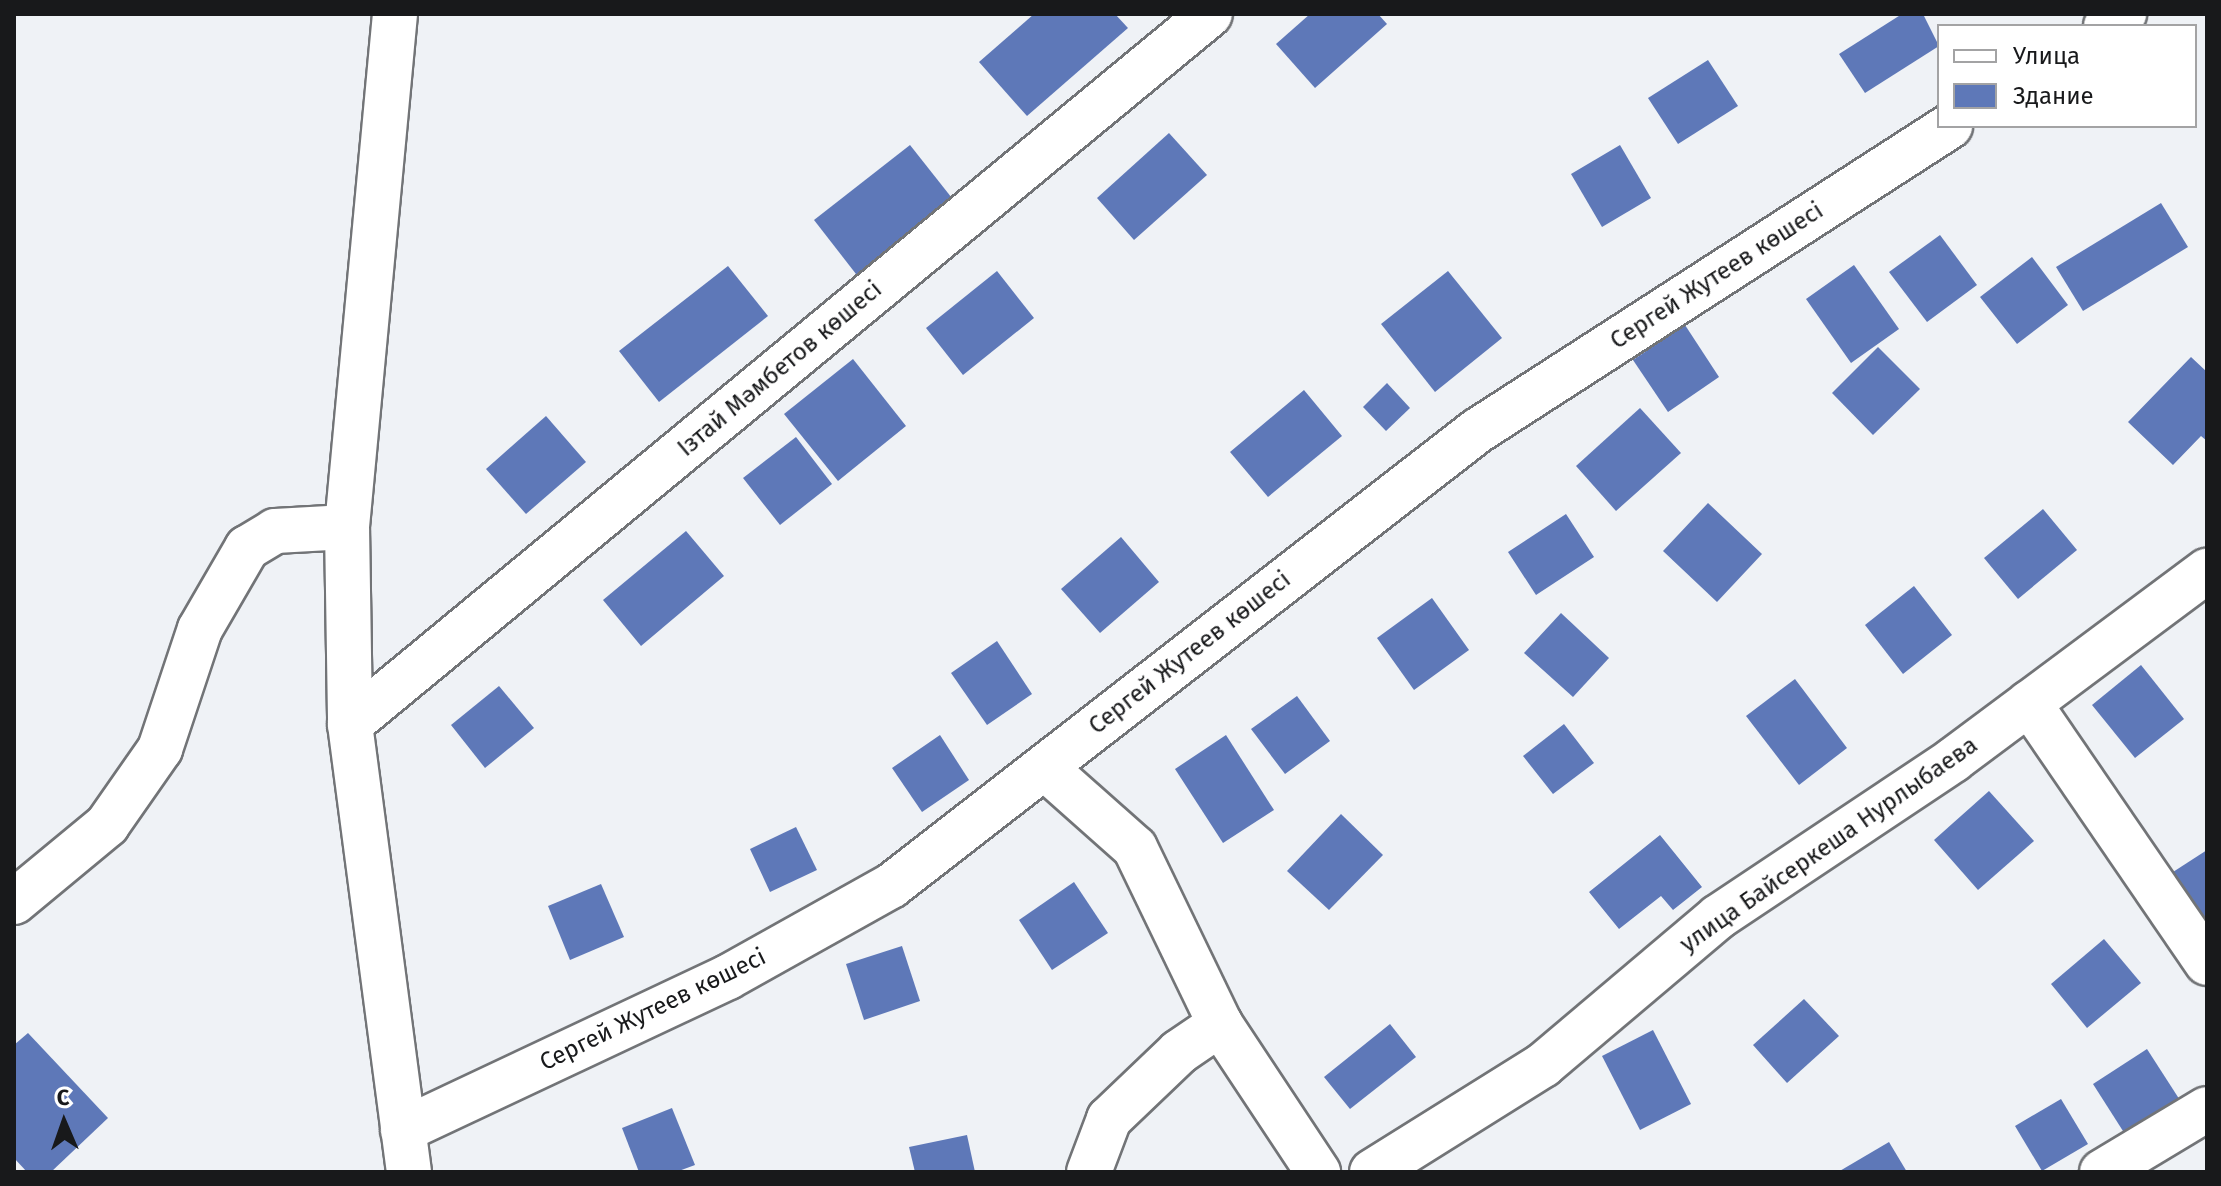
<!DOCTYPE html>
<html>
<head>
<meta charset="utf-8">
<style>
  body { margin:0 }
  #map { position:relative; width:2221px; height:1186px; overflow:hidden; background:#eff2f6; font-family:"Fira Sans",sans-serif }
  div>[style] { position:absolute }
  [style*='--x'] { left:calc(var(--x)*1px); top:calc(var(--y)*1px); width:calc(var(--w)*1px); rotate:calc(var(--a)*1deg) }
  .building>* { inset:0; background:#5e78b8 }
  .roads { filter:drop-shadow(2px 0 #727477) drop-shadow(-2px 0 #727477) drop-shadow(0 2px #727477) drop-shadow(0 -2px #727477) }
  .minor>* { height:44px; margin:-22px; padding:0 22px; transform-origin:22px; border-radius:22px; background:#fff }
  span { translate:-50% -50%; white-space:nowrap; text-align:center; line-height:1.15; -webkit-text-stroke:8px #fff; paint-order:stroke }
  .street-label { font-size:24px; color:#18191b }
  .frame { position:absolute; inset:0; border:16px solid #18191b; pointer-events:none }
  .legend { position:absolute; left:1937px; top:24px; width:260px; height:104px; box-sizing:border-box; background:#fff; border:2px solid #a3a3a4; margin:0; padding:10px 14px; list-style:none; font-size:24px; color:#18191b }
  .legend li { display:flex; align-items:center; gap:16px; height:40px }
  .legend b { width:40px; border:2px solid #a3a3a4 }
  .north { position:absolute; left:24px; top:1082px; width:80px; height:80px; -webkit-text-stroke:6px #fff; paint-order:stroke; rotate:358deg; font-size:22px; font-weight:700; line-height:32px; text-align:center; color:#18191b }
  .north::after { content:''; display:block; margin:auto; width:28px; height:36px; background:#18191b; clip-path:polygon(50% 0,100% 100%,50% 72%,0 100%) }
</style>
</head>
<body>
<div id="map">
  <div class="building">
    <div style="clip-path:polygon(1034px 14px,1115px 14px,1128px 28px,1027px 116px,979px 62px)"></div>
    <div style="clip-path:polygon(1310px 14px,1378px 14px,1387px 24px,1315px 88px,1276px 44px)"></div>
    <div style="clip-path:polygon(1902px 14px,1923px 14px,1939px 46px,1865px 93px,1839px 54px)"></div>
    <div style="clip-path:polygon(1708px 60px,1738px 106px,1678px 144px,1648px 98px)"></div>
    <div style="clip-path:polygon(1169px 133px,1207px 175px,1134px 240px,1097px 198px)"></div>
    <div style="clip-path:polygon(910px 145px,959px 207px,863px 283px,814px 220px)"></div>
    <div style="clip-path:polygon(1620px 145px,1651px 198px,1602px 227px,1571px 174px)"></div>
    <div style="clip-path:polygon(2161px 203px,2188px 247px,2083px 311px,2056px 267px)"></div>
    <div style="clip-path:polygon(1940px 235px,1977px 285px,1927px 322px,1889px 272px)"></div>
    <div style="clip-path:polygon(2032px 257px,2068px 305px,2017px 344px,1980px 297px)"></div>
    <div style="clip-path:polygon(1854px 265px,1899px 329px,1851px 363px,1806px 299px)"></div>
    <div style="clip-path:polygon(728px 266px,768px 316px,659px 402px,619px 351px)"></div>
    <div style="clip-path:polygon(997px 271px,1034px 318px,963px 375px,926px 328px)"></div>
    <div style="clip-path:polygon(1448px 271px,1502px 338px,1435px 392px,1381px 324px)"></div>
    <div style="clip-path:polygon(1685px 325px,1719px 377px,1668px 412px,1633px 360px)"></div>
    <div style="clip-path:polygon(1878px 347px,1920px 389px,1873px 435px,1832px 393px)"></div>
    <div style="clip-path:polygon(2191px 357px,2207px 372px,2207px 441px,2201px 436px,2173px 465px,2128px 422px)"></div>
    <div style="clip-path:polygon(853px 359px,906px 426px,838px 481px,784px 414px)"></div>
    <div style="clip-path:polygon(1387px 383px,1410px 408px,1386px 431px,1363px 407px)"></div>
    <div style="clip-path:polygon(1304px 390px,1342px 436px,1268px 497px,1230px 452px)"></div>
    <div style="clip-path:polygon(1640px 408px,1681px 453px,1616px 511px,1576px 466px)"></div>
    <div style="clip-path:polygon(546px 416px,586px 462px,526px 514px,486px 469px)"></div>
    <div style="clip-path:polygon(796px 437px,832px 484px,780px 525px,743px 478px)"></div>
    <div style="clip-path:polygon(1708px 503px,1762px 554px,1717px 602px,1663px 551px)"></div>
    <div style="clip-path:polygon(2043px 509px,2077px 550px,2018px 599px,1984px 558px)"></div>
    <div style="clip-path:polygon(1566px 514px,1594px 557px,1536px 595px,1508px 552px)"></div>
    <div style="clip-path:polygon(686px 531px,724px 576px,641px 646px,603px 600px)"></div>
    <div style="clip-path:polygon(1121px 537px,1159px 582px,1100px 633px,1061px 589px)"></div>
    <div style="clip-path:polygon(1914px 586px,1952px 635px,1903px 674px,1865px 625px)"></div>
    <div style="clip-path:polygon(1432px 598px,1469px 650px,1414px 690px,1377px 638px)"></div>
    <div style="clip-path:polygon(1561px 613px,1609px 658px,1573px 697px,1524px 653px)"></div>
    <div style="clip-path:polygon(997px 641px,1032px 694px,987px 725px,951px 673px)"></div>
    <div style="clip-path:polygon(2141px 665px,2184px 719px,2135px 758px,2092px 705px)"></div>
    <div style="clip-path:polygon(1795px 679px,1847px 748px,1799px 785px,1746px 716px)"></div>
    <div style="clip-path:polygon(499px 686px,534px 728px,485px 768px,451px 725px)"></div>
    <div style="clip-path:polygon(1297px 696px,1330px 741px,1285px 774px,1251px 729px)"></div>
    <div style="clip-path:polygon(1564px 724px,1594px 763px,1553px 794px,1523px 756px)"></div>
    <div style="clip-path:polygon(940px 735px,969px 780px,922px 812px,892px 768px)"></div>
    <div style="clip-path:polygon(1226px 735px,1274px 810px,1223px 843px,1175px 769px)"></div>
    <div style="clip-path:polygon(1989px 791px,2034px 841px,1978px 890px,1934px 840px)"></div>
    <div style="clip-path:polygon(1341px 814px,1383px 855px,1329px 910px,1287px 871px)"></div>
    <div style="clip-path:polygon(796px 827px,817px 870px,770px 892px,750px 849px)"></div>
    <div style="clip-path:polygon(1660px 835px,1702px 887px,1673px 910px,1661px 896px,1619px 929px,1589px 892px)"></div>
    <div style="clip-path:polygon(2207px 850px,2207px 925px,2173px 872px)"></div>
    <div style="clip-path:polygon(1074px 882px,1108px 933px,1052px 970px,1019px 920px)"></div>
    <div style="clip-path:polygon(601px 884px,624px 937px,570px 960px,548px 906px)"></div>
    <div style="clip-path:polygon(2104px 939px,2141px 983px,2087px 1028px,2051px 984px)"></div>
    <div style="clip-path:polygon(902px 946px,920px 1001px,864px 1020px,846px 964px)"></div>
    <div style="clip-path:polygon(1804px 999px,1839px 1036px,1787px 1083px,1753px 1045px)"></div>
    <div style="clip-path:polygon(1390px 1024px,1416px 1057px,1350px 1109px,1324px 1077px)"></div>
    <div style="clip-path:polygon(1653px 1030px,1691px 1104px,1640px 1130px,1602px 1056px)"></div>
    <div style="clip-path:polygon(28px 1033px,108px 1118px,51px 1172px,27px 1172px,14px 1158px,14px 1045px)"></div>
    <div style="clip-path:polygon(2147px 1049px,2185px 1108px,2130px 1142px,2093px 1084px)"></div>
    <div style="clip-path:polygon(2061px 1099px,2088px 1144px,2042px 1171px,2015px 1126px)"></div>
    <div style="clip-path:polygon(672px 1108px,695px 1165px,676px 1172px,639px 1172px,622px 1128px)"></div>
    <div style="clip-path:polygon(967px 1135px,975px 1172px,915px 1172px,909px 1147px)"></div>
    <div style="clip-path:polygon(1889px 1142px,1907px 1172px,1838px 1172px)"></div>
  </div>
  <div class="roads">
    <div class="minor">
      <div style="--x:395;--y:14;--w:515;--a:95.35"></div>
      <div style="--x:347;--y:527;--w:197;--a:89.1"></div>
      <div style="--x:350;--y:724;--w:452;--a:82.5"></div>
      <div style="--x:2106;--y:26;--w:22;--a:-34"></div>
      <div style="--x:2029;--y:703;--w:315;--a:55.6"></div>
      <div style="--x:350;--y:724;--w:1115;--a:-39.54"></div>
      <div style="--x:1045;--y:768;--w:120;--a:41.6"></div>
      <div style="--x:1135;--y:848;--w:195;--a:64.2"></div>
      <div style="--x:1220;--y:1024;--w:178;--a:56.5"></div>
      <div style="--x:14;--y:902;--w:121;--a:-39.6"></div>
      <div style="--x:107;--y:825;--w:93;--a:-55.1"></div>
      <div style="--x:160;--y:749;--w:126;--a:-71.6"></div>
      <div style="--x:200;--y:629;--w:94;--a:-59.9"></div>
      <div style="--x:247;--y:548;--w:33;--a:-31"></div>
      <div style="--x:275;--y:531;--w:72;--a:-3.2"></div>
      <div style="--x:403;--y:1130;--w:359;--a:-25.2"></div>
      <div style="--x:728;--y:977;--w:187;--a:-29.2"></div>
      <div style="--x:891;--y:886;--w:742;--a:-37.83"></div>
      <div style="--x:1477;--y:431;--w:563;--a:-32.81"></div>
      <div style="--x:1089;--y:1172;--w:57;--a:-69.3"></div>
      <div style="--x:1109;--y:1119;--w:97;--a:-43.7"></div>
      <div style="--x:1179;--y:1052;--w:50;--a:-34.3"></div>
      <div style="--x:1372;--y:1172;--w:202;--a:-32"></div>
      <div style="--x:1543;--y:1065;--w:229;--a:-40.2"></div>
      <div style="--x:1718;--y:917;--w:283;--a:-33.7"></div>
      <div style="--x:1953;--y:760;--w:317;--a:-36.7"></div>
      <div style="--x:2102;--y:1172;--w:122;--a:-31"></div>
    </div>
  </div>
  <div class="street-label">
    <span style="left:1717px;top:276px;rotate:-33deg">Сергей Жутеев көшесі</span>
    <span style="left:780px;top:369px;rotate:-40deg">Ізтай Мәмбетов көшесі</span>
    <span style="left:1190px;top:653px;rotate:-38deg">Сергей Жутеев көшесі</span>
    <span style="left:1829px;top:845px;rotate:-35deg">улица Байсеркеша Нурлыбаева</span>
    <span style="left:653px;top:1010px;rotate:-26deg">Сергей Жутеев көшесі</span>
  </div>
  <div class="frame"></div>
  <ul class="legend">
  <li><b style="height:10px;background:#fff"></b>Улица</li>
  <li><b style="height:22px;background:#5e78b8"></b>Здание</li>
  </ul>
  <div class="north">С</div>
</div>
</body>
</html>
